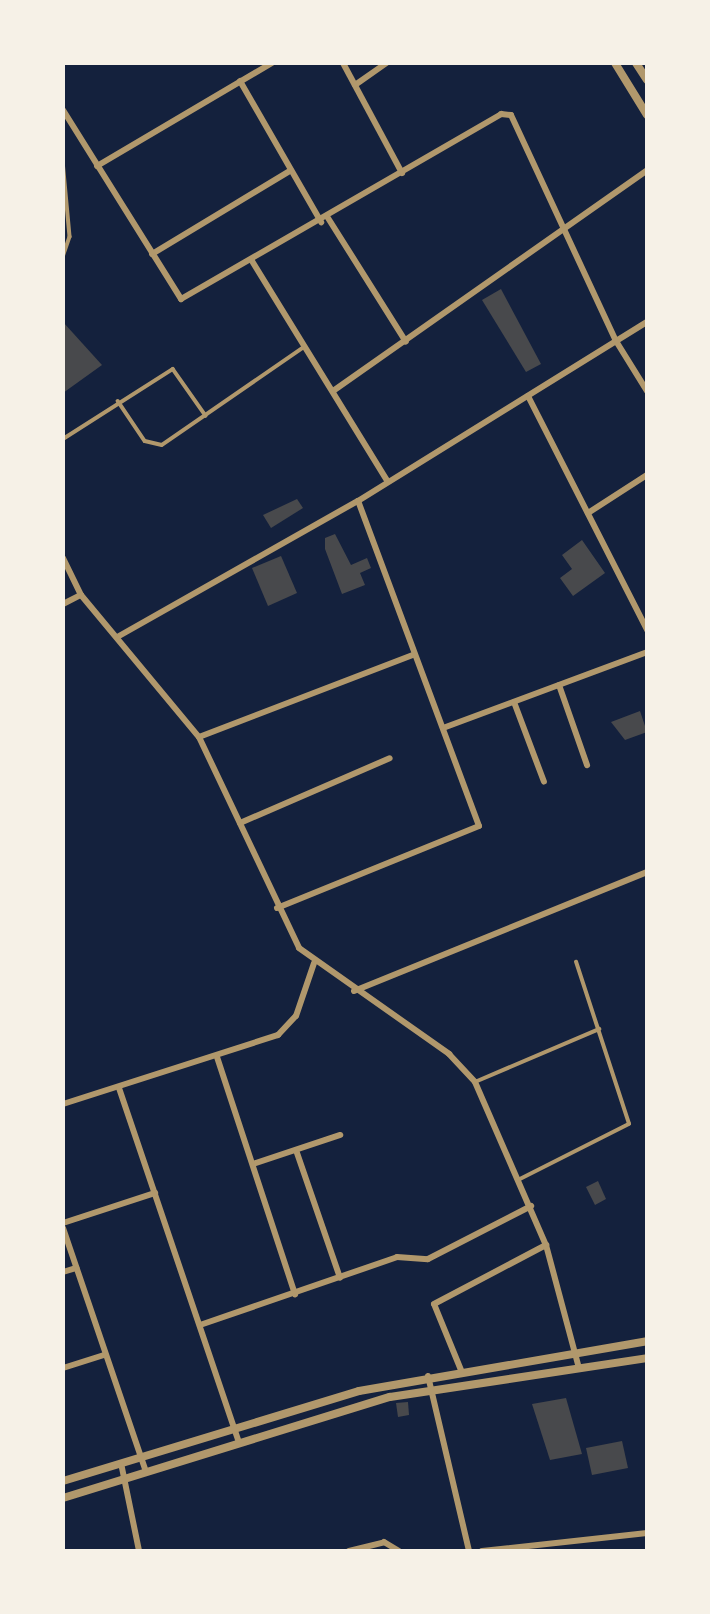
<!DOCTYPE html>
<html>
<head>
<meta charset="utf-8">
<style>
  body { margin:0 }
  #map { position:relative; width:710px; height:1614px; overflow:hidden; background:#14213d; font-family:"DejaVu Sans",sans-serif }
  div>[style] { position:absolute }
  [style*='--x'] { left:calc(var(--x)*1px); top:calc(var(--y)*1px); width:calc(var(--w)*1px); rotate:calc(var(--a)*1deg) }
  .building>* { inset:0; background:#48494c }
  .service>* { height:3.5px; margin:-1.75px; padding:0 1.75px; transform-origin:1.75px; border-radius:1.75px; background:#b1986c }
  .minor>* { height:6px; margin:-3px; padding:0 3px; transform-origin:3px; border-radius:3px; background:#b1986c }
  .tertiary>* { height:8px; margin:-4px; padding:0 4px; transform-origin:4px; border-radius:4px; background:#b1986c }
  span { translate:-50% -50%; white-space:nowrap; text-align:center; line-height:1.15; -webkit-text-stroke:6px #f6f1e7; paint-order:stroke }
  .frame { position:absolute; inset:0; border:65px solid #f6f1e7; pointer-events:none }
</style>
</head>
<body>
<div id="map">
  <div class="building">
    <div style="clip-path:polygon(501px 289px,541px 364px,526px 372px,482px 300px)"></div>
    <div style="clip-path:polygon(63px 322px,102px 365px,63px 393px)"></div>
    <div style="clip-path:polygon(297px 499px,303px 508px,271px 528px,263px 515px)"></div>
    <div style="clip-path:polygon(335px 534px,351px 565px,367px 558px,371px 568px,360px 573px,365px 585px,342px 594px,325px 549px,325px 538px)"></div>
    <div style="clip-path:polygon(582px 540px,605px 573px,573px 596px,560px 578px,572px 569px,562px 555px)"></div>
    <div style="clip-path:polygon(281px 556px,297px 593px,268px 606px,252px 568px)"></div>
    <div style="clip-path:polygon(640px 711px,647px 732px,625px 740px,611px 722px)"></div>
    <div style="clip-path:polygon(598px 1181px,606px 1199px,595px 1205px,586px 1187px)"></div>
    <div style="clip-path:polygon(566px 1398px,582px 1454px,550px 1460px,532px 1404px)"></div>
    <div style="clip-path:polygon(408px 1402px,409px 1415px,398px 1417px,396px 1403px)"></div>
    <div style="clip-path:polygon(622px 1441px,628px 1468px,592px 1475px,586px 1448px)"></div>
  </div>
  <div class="service">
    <div style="--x:63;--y:161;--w:76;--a:84.7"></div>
    <div style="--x:70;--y:237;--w:21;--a:109"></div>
    <div style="--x:118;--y:401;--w:48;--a:56"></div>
    <div style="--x:145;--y:441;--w:17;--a:13"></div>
    <div style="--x:162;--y:445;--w:173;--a:-34.6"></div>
    <div style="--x:63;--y:439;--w:130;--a:-32.5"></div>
    <div style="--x:173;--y:369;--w:57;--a:54.9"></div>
    <div style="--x:475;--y:1082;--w:135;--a:-23.1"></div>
    <div style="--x:520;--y:1179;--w:122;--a:-26.8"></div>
    <div style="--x:629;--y:1124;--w:170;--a:-108.1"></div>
  </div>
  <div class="minor">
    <div style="--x:343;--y:63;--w:125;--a:61.8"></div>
    <div style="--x:240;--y:81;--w:163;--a:60.1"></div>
    <div style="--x:355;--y:85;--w:39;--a:-35"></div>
    <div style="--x:63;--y:110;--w:223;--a:58"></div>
    <div style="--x:181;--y:299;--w:370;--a:-30"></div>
    <div style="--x:501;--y:114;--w:10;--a:6"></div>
    <div style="--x:511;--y:115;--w:249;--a:65.1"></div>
    <div style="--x:616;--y:341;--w:59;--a:58.2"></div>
    <div style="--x:97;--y:166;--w:203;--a:-30.5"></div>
    <div style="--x:328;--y:218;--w:146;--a:57.8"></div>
    <div style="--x:152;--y:254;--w:162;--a:-31.1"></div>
    <div style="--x:252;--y:261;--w:259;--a:58.4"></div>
    <div style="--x:333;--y:391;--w:384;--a:-35.1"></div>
    <div style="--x:528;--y:396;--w:263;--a:63"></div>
    <div style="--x:588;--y:513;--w:70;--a:-32.8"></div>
    <div style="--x:63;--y:558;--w:41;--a:64.1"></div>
    <div style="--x:81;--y:595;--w:185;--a:50.3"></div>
    <div style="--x:199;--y:737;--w:233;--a:64.6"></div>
    <div style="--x:299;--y:948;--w:184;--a:35.2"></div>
    <div style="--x:449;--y:1054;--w:38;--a:47"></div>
    <div style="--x:475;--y:1082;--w:178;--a:66.5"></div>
    <div style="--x:546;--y:1245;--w:127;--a:75"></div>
    <div style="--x:63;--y:604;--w:20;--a:-27"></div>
    <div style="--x:119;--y:636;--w:274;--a:-29.5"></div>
    <div style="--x:358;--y:501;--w:340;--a:-31.8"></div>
    <div style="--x:559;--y:685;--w:85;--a:70.7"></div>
    <div style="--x:514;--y:702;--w:85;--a:69.4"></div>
    <div style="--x:443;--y:728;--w:218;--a:-20.4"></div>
    <div style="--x:199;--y:737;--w:231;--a:-21"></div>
    <div style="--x:240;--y:823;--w:163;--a:-23.4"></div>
    <div style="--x:277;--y:908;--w:218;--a:-22.1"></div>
    <div style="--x:479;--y:826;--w:347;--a:-110.4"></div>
    <div style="--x:354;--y:991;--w:316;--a:-22.1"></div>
    <div style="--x:217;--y:1057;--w:250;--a:71.8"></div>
    <div style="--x:119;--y:1088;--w:374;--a:71.3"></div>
    <div style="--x:63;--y:1104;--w:226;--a:-17.8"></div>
    <div style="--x:278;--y:1035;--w:26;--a:-47"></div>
    <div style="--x:296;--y:1016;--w:56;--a:-71.2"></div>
    <div style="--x:296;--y:1150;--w:135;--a:71"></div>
    <div style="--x:253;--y:1164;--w:92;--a:-18.4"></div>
    <div style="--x:63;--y:1223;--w:97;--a:-18.1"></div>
    <div style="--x:63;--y:1228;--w:258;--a:71.2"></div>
    <div style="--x:63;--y:1272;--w:14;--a:-17"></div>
    <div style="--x:200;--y:1325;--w:208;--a:-19"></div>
    <div style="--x:397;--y:1257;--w:31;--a:4"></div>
    <div style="--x:428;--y:1259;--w:116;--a:-27.2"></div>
    <div style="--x:63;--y:1368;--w:43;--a:-17.6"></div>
    <div style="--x:461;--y:1370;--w:71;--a:-112.2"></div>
    <div style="--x:434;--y:1304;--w:127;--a:-27.8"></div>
    <div style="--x:428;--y:1376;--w:180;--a:76.8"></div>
    <div style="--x:121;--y:1463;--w:90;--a:78.4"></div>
    <div style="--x:349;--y:1551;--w:36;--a:-14"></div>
    <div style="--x:384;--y:1542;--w:17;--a:31"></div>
    <div style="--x:482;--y:1551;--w:166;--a:-6.2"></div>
  </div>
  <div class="tertiary">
    <div style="--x:615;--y:63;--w:61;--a:58.4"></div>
    <div style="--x:636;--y:63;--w:20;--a:57"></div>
    <div style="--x:63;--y:1481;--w:309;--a:-16.9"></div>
    <div style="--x:359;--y:1391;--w:292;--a:-9.8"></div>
    <div style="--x:63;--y:1498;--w:342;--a:-17.2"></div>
    <div style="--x:390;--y:1397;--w:260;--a:-8.6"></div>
  </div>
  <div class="frame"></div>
</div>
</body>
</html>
